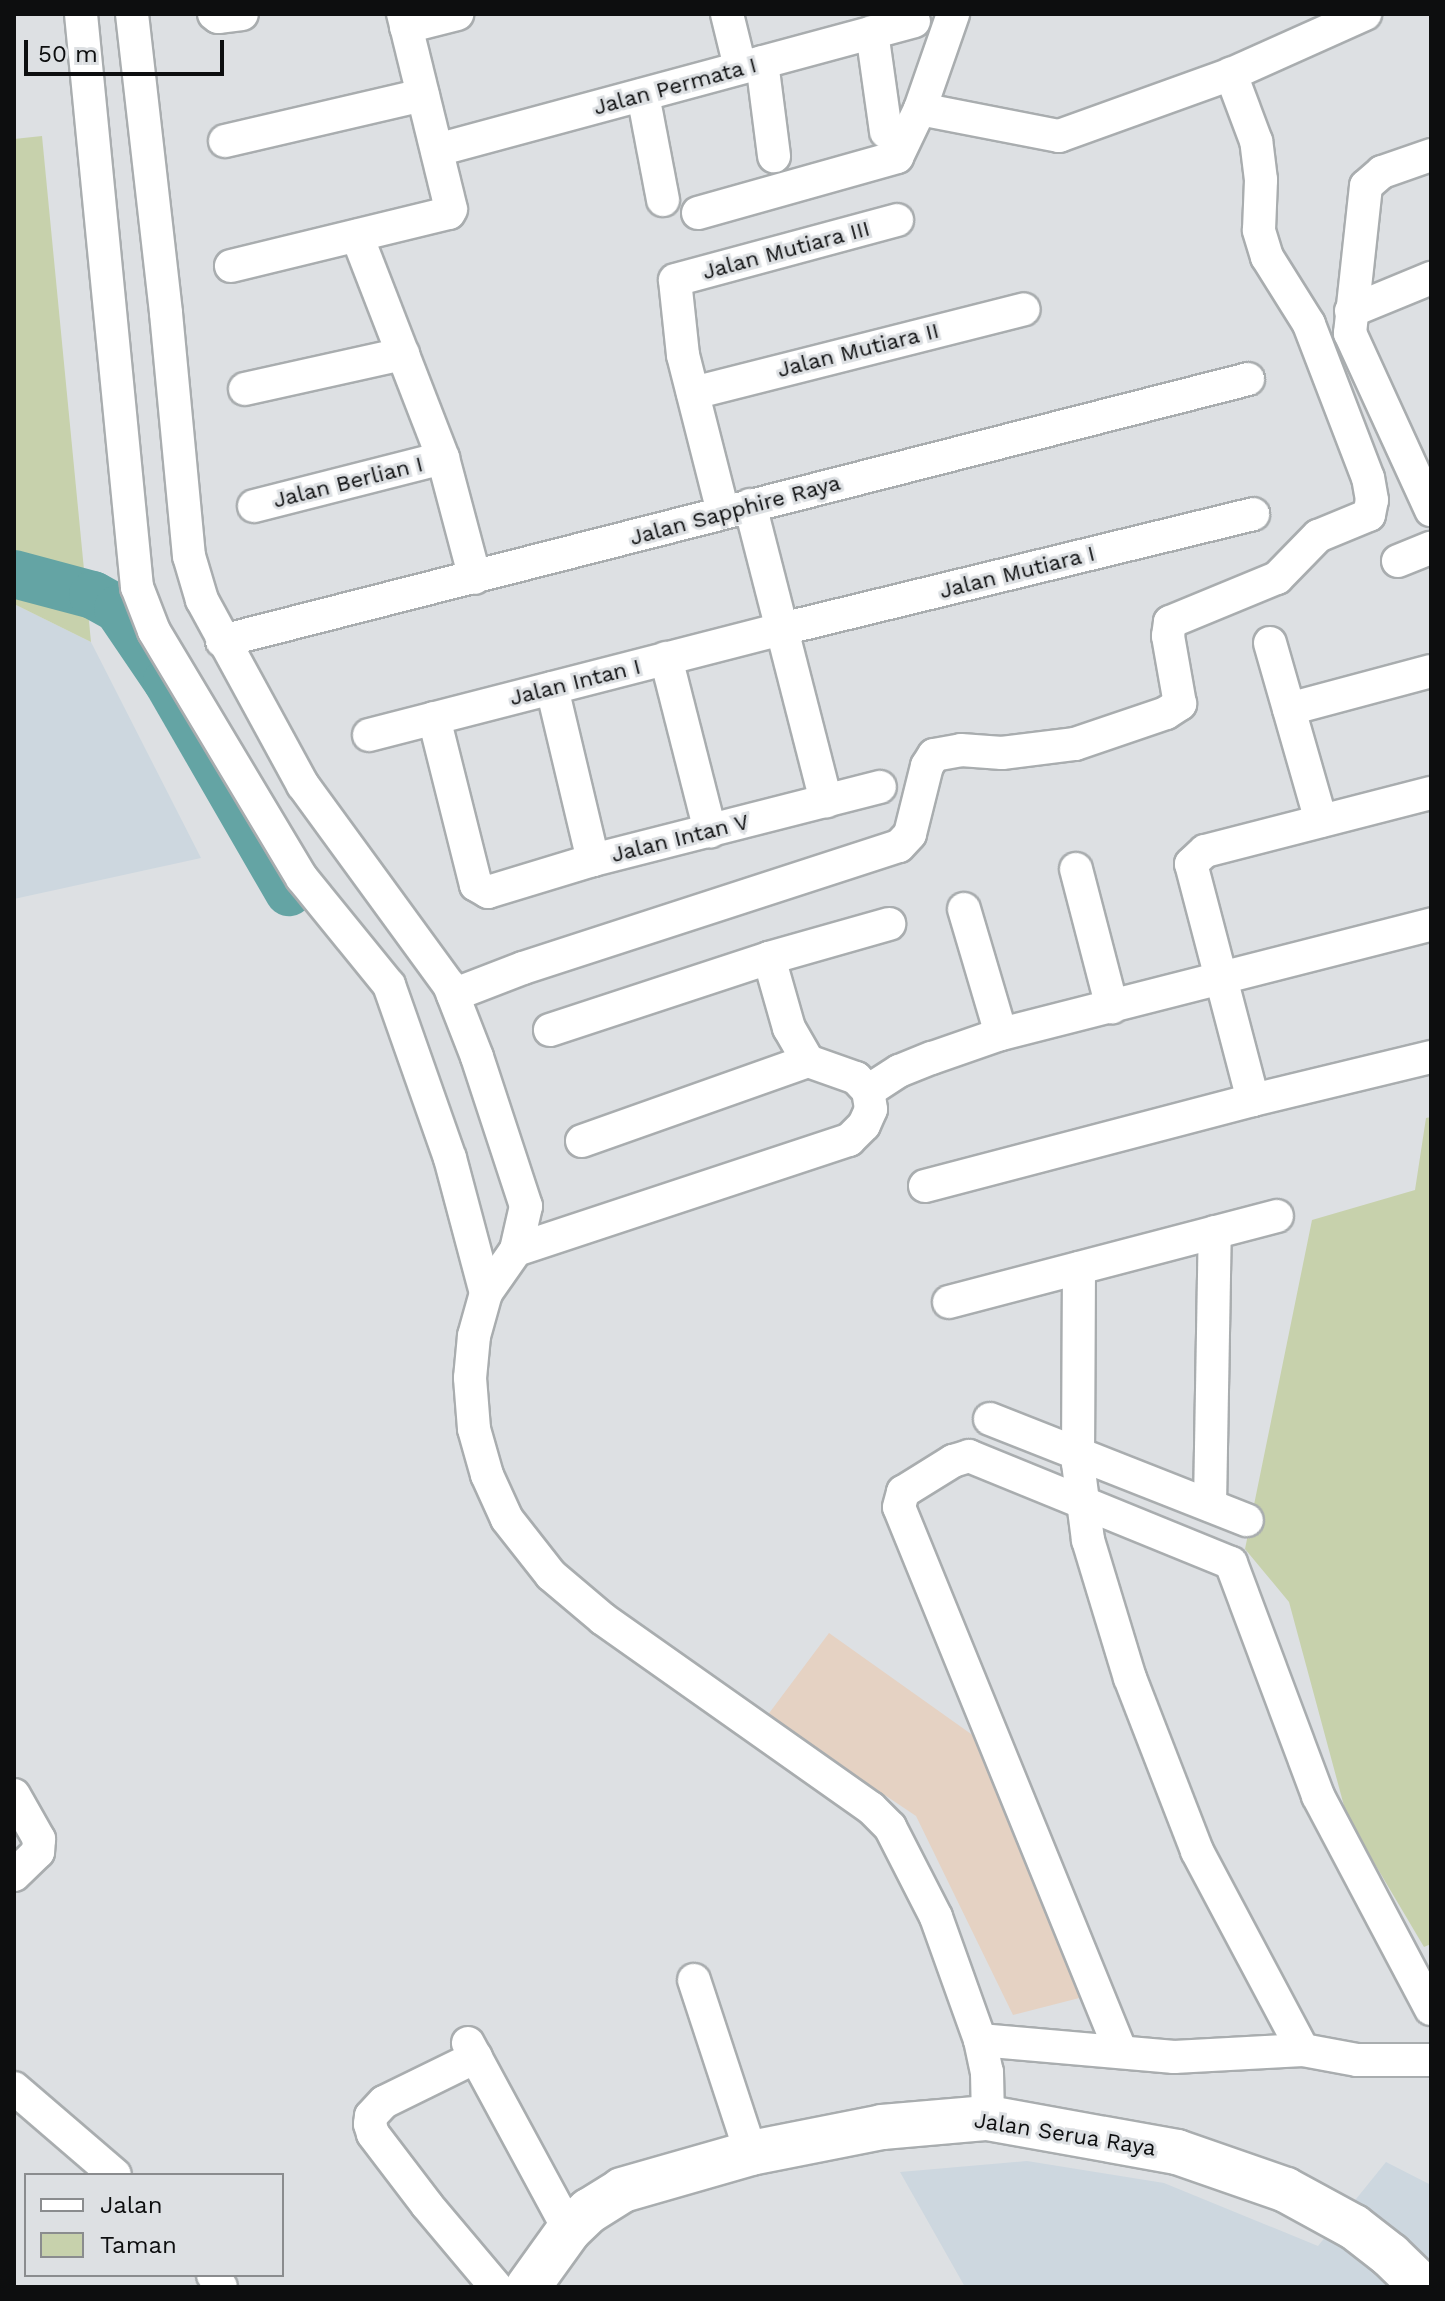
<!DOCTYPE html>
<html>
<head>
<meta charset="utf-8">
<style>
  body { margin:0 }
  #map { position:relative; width:1445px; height:2301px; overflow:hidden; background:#dde0e3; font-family:"Work Sans",sans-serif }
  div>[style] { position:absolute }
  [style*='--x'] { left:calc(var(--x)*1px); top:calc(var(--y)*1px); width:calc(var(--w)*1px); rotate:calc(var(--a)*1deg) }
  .commercial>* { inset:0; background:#e5d2c3 }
  .built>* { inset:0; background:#cdd7df }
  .green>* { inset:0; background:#c7d1ac }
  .river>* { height:48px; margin:-24px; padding:0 24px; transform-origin:24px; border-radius:24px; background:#64a4a4 }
  .roads { filter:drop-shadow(2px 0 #a9adaf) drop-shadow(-2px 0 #a9adaf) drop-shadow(0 2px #a9adaf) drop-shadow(0 -2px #a9adaf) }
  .street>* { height:32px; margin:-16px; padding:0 16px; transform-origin:16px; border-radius:16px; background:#fff }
  .secondary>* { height:44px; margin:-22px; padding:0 22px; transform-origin:22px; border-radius:22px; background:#fff }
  span { translate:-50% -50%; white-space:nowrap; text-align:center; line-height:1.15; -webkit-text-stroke:6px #dde0e3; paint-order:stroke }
  .street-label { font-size:22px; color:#0d0e0f }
  .frame { position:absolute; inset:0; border:16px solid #0d0e0f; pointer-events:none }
  .legend { position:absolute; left:24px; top:2173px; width:260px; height:104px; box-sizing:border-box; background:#dde0e3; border:2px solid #8a8c8e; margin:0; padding:10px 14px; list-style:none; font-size:24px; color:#0d0e0f }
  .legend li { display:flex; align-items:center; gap:16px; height:40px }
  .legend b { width:40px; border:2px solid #8a8c8e }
  .scale { position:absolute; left:24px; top:40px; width:200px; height:36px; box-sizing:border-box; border:4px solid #0d0e0f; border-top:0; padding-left:10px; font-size:24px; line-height:28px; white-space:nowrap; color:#0d0e0f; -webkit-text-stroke:6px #dde0e3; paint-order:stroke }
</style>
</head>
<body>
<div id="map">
  <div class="commercial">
    <div style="clip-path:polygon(829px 1633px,995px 1751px,1091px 1995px,1013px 2015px,916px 1816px,767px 1716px)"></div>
  </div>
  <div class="built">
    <div style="clip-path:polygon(14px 604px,91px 642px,201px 858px,14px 899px)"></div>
    <div style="clip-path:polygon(1027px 2161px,1164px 2183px,1318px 2246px,1386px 2162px,1431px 2185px,1431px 2287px,965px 2287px,900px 2172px)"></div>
  </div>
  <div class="green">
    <div style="clip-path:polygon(42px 136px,91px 642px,14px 604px,14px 139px)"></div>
    <div style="clip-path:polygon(1431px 1117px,1431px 1944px,1424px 1947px,1347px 1817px,1289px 1602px,1245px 1549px,1312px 1220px,1415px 1190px,1426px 1118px)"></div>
  </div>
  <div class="river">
    <div style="--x:14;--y:574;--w:82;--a:14.9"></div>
    <div style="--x:93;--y:595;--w:29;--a:29"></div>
    <div style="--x:118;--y:609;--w:87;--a:55.8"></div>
    <div style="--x:167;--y:681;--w:244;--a:60"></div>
  </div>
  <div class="roads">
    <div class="street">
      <div style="--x:81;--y:14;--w:576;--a:84.42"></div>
      <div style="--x:137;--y:587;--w:47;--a:68.9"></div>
      <div style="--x:154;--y:631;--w:288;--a:59.1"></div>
      <div style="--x:302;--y:878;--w:138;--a:50.9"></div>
      <div style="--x:389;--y:985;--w:183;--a:70.6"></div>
      <div style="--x:450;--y:1158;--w:140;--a:75.1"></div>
      <div style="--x:132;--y:14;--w:301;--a:83.5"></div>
      <div style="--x:166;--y:313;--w:244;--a:84.6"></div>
      <div style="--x:189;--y:556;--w:46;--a:73.5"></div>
      <div style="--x:202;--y:600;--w:211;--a:61.4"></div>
      <div style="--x:303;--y:785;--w:248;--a:53.9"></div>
      <div style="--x:449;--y:985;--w:77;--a:68.7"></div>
      <div style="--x:477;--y:1057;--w:157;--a:71.8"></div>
      <div style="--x:526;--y:1206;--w:45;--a:102.8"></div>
      <div style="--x:516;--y:1250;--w:52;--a:124.9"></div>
      <div style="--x:486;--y:1293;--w:45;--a:105.6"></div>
      <div style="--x:474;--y:1336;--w:42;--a:95.4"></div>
      <div style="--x:470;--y:1378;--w:51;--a:85.5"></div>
      <div style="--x:474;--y:1429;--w:48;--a:74.2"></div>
      <div style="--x:487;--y:1475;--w:48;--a:65.6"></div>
      <div style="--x:507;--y:1519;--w:71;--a:51.8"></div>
      <div style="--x:551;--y:1575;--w:68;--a:40.2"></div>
      <div style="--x:603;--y:1619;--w:328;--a:35.2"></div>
      <div style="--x:871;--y:1808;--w:27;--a:45"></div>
      <div style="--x:890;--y:1827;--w:101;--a:62.9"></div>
      <div style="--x:936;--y:1917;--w:131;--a:70.3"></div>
      <div style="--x:980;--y:2040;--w:33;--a:78"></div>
      <div style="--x:987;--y:2072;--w:46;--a:88.8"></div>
      <div style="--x:214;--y:14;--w:5;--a:37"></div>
      <div style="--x:218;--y:17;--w:24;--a:-7"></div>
      <div style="--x:727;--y:14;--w:55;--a:76.2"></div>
      <div style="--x:406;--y:27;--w:53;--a:-14.3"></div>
      <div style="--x:872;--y:32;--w:101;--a:82"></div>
      <div style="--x:762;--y:62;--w:95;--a:82.7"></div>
      <div style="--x:643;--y:95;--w:107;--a:79.2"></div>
      <div style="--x:920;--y:109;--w:142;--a:11"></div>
      <div style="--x:1059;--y:136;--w:183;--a:-19.8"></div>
      <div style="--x:1231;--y:74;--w:147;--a:-24.1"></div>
      <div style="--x:225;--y:141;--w:203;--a:-13.1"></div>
      <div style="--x:437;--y:150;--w:494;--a:-15.1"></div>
      <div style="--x:1431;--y:155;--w:52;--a:160.9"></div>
      <div style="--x:1382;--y:172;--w:21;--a:139"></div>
      <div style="--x:1366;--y:186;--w:148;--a:96.2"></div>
      <div style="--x:1350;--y:333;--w:195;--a:65.4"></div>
      <div style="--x:698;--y:213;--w:207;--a:-15.7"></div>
      <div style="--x:897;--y:157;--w:53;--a:-64.4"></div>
      <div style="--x:920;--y:109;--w:101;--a:-70.8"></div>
      <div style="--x:357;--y:236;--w:238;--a:68.8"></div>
      <div style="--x:443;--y:458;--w:124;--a:75.1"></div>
      <div style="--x:231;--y:266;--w:224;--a:-13.7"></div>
      <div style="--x:449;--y:213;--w:4;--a:-63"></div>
      <div style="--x:451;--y:209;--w:201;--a:-103.8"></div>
      <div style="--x:1351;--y:311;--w:87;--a:-22.4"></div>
      <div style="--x:245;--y:389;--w:162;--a:-12.5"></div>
      <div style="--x:693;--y:393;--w:341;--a:-14.2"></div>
      <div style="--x:750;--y:505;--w:306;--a:75.6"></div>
      <div style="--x:254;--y:506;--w:195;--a:-14.3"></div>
      <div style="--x:723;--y:512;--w:162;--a:-104.3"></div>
      <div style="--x:683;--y:355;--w:75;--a:-96.1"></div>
      <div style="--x:675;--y:280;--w:230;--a:-15.1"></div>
      <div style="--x:1398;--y:561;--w:35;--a:-22"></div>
      <div style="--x:222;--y:641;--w:1059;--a:-14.32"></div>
      <div style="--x:1270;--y:643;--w:185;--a:74"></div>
      <div style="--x:666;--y:658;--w:179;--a:75.7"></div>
      <div style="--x:552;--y:688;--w:177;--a:76.6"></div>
      <div style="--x:1289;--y:709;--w:147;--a:-15"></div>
      <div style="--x:434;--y:718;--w:172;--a:75.9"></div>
      <div style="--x:476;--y:885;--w:14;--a:30"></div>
      <div style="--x:488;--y:892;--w:110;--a:-16.9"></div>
      <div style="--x:593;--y:860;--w:296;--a:-14.3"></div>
      <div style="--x:369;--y:735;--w:426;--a:-14.4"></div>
      <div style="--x:782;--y:629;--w:485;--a:-13.7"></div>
      <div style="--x:1076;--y:869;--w:143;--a:75.4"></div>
      <div style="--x:964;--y:909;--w:130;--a:73.5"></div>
      <div style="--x:769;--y:958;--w:73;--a:74.1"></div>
      <div style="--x:789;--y:1028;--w:38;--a:60"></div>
      <div style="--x:808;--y:1061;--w:51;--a:19.5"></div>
      <div style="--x:856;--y:1078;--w:18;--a:47"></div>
      <div style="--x:453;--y:995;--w:75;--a:-21.1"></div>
      <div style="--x:523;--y:968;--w:395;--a:-18"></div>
      <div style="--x:899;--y:846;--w:16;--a:-47"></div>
      <div style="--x:910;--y:834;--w:70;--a:-76"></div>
      <div style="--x:927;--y:766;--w:13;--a:-58"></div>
      <div style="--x:934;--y:755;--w:27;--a:-10"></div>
      <div style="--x:961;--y:750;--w:41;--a:4.2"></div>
      <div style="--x:1002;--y:753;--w:74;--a:-7"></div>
      <div style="--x:1075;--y:744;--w:96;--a:-18.8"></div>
      <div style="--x:1166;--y:713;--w:17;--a:-33"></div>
      <div style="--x:1180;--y:704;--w:69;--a:-100"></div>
      <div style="--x:1168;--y:636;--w:14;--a:-82"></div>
      <div style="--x:1170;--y:622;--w:116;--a:-22.4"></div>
      <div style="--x:1277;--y:578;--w:59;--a:-45.7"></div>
      <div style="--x:1318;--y:536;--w:55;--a:-22.4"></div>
      <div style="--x:1369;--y:515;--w:15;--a:-79"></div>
      <div style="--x:1372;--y:500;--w:22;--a:-100"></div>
      <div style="--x:1368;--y:478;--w:165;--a:-111"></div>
      <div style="--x:1309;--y:324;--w:79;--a:-122.1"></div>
      <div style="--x:1267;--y:257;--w:28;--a:-107"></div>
      <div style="--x:1259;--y:230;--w:50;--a:-87.7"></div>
      <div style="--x:1261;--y:180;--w:39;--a:-97"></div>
      <div style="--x:1256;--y:141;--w:72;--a:-110.5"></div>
      <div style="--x:550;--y:1030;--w:231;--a:-18.2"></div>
      <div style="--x:769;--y:958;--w:125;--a:-15.8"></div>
      <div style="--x:1253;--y:1100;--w:244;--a:-104.7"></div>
      <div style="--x:1191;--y:864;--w:19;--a:-43"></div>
      <div style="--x:1205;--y:851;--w:233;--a:-14.4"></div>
      <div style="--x:582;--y:1141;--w:240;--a:-19.5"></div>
      <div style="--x:925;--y:1186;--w:339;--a:-14.7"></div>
      <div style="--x:1253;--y:1100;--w:183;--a:-13.6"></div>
      <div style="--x:516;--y:1250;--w:351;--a:-18.3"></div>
      <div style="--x:849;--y:1140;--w:21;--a:-45"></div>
      <div style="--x:864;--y:1125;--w:17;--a:-66"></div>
      <div style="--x:871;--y:1109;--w:18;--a:-99"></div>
      <div style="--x:868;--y:1091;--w:37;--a:-33"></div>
      <div style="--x:899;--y:1071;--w:35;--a:-22"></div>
      <div style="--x:932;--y:1058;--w:73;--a:-19.2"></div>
      <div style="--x:1001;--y:1034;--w:444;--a:-14.3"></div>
      <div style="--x:1079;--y:1268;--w:195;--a:90.3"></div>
      <div style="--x:1078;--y:1463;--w:78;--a:82.6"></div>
      <div style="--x:1088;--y:1540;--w:144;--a:73.1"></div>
      <div style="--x:1130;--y:1678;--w:186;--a:68.8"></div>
      <div style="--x:1197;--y:1851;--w:225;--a:62"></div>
      <div style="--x:949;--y:1302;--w:339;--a:-14.7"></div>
      <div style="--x:990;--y:1419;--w:276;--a:21.5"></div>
      <div style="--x:1210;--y:1505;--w:273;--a:-89"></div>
      <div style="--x:14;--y:1795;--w:51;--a:60.4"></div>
      <div style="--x:39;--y:1839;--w:13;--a:94"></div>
      <div style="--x:38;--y:1852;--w:33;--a:136"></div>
      <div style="--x:694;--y:1980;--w:182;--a:71.8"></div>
      <div style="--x:980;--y:2040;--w:195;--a:5"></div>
      <div style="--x:1174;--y:2057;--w:129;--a:-3.1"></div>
      <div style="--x:1303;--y:2050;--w:55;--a:10.5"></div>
      <div style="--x:1357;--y:2060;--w:74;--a:0"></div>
      <div style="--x:468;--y:2043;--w:213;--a:61.6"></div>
      <div style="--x:1121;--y:2052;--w:588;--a:-112.16"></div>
      <div style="--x:899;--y:1507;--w:16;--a:-75"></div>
      <div style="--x:903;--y:1492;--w:59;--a:-31.8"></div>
      <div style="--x:953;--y:1461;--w:17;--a:-17"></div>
      <div style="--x:969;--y:1456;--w:283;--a:22.2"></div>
      <div style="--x:1231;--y:1563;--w:249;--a:69.5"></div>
      <div style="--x:1318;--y:1796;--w:241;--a:62.1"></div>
      <div style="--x:476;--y:2057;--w:102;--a:153.9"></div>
      <div style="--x:384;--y:2102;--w:19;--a:133"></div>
      <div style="--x:371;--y:2116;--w:8;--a:97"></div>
      <div style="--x:370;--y:2124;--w:10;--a:73"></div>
      <div style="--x:373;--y:2134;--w:89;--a:52.7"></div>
      <div style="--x:427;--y:2205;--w:107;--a:49.9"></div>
      <div style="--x:14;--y:2088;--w:133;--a:40.7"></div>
      <div style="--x:213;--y:2275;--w:14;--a:56"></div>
    </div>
    <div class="secondary">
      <div style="--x:528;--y:2287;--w:70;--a:-54.3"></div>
      <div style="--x:569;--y:2230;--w:28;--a:-44"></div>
      <div style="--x:589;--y:2211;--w:39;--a:-32"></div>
      <div style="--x:622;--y:2190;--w:134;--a:-16"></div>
      <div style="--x:751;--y:2153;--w:134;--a:-11.2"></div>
      <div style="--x:882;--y:2127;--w:106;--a:-4.9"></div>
      <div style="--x:988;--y:2118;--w:192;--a:10.2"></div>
      <div style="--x:1177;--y:2152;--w:115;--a:19.2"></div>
      <div style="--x:1286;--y:2190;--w:77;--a:28.6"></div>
      <div style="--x:1354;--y:2227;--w:46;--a:37.9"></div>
      <div style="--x:1390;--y:2255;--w:46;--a:44.1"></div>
    </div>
  </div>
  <div class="street-label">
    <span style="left:675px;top:86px;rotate:-15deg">Jalan Permata I</span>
    <span style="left:786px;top:250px;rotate:-15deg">Jalan Mutiara III</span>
    <span style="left:858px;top:350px;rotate:-14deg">Jalan Mutiara II</span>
    <span style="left:348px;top:482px;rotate:-14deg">Jalan Berlian I</span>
    <span style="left:735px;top:510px;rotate:-15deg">Jalan Sapphire Raya</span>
    <span style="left:1017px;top:572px;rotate:-14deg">Jalan Mutiara I</span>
    <span style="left:575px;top:682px;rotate:-14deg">Jalan Intan I</span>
    <span style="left:680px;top:838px;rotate:-14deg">Jalan Intan V</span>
    <span style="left:1065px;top:2134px;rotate:9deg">Jalan Serua Raya</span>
  </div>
  <div class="frame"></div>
  <ul class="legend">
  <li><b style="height:10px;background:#fff"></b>Jalan</li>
  <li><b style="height:22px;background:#c7d1ac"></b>Taman</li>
  </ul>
  <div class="scale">50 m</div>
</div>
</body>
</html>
